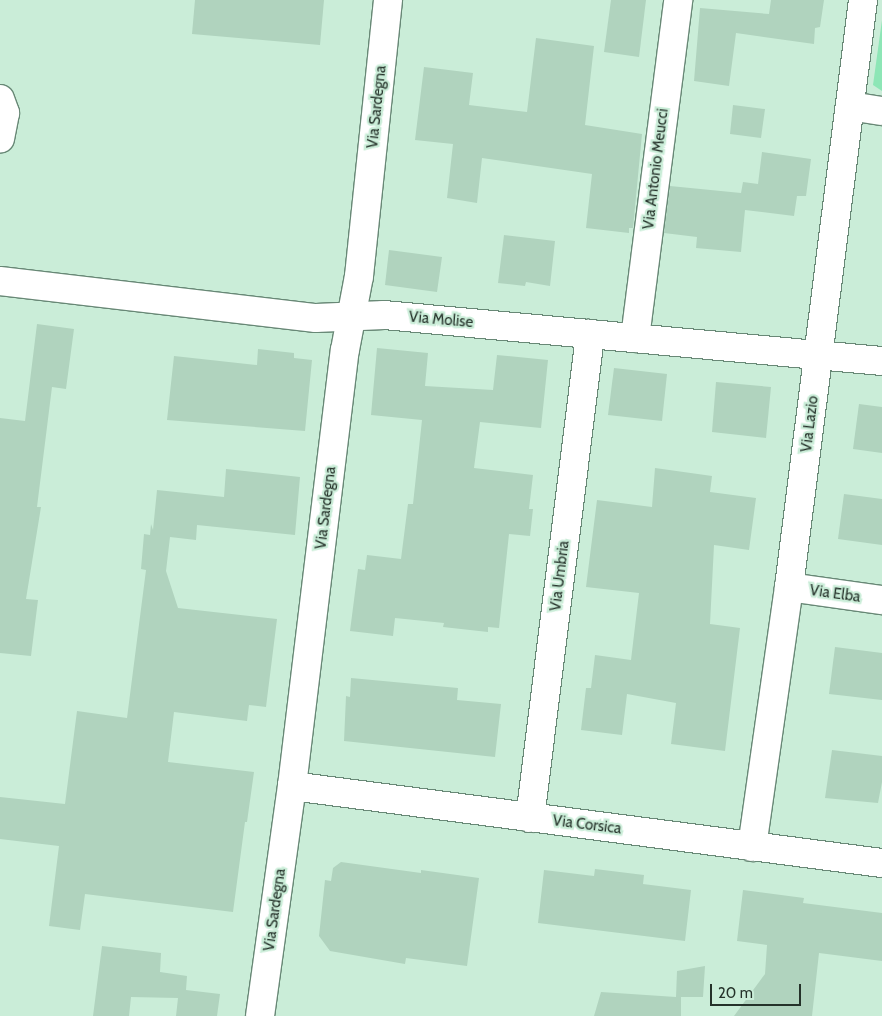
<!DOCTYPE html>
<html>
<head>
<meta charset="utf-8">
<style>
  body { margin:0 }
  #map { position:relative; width:882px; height:1016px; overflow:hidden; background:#caedd8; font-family:Cabin,sans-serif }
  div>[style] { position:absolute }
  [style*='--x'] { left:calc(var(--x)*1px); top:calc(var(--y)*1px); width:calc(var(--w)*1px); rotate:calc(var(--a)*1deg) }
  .green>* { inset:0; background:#8de6b6 }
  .building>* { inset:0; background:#b0d3be }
  .roads { filter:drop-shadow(1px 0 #688876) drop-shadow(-1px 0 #688876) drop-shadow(0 1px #688876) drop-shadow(0 -1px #688876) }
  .minor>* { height:28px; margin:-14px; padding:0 14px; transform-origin:14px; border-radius:14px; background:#fff }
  span { translate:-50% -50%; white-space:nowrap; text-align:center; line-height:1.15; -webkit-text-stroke:4.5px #caedd8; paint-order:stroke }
  .street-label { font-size:15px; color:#25322a }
  .scale { position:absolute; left:710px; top:984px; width:91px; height:22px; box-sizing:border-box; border:2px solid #25322a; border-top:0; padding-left:6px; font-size:15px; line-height:18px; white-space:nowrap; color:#25322a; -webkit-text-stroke:4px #caedd8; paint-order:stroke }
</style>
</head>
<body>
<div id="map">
  <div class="green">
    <div style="clip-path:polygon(882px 20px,882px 91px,873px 85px)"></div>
  </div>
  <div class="building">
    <div style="clip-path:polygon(195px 0,324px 0,320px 45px,192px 34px)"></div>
    <div style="clip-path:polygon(611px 0,646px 0,639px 57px,604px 52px)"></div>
    <div style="clip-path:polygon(771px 0,824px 0,820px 27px,815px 28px,814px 44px,736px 33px,729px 86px,694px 81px,700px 8px,769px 14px)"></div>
    <div style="clip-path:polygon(536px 38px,594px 46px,585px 125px,642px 134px,633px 228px,629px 228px,629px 233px,586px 228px,592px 174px,482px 158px,477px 203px,447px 198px,453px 144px,415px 140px,424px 67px,473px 73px,469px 105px,527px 112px)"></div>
    <div style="clip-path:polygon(733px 105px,765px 109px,761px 138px,730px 134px)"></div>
    <div style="clip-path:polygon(762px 152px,811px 159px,806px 196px,797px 196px,794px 216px,745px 210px,741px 252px,696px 248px,697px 237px,664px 233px,670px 186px,741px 193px,743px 182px,758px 184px)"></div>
    <div style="clip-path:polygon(504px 235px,555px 241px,550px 286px,526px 282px,525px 286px,498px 283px)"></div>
    <div style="clip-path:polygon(389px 250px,442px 257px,437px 292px,385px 285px)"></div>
    <div style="clip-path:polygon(37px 324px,74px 329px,66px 389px,52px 387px,37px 507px,41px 507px,26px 599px,38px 600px,31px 656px,0 653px,0 418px,25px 421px)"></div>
    <div style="clip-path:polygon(377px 348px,428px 353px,425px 386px,493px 390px,497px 355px,548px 360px,541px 428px,480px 422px,474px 468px,533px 475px,529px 509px,533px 509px,530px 536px,509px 534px,499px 628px,488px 627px,488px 632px,443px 627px,444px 623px,395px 618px,393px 636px,350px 631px,358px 569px,365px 570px,367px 555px,401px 559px,408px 504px,413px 504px,422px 420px,371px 415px)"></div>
    <div style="clip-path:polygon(258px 349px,294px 353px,294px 358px,312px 360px,305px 431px,167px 420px,174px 356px,257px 365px)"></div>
    <div style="clip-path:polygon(614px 368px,667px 374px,662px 421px,608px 415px)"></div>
    <div style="clip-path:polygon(716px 382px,771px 387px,766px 438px,712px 432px)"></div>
    <div style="clip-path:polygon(859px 404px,882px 407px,882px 453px,853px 449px)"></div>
    <div style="clip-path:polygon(655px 468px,712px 476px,710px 492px,756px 498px,749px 550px,714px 545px,710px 624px,740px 628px,725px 751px,671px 744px,676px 703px,627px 694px,622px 735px,581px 730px,586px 688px,591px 688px,595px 655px,631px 660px,639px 593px,586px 587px,597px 500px,652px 507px)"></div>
    <div style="clip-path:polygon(226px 469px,300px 477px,295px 535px,197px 525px,196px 540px,170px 537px,166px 571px,178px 608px,277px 619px,266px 707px,249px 705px,247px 721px,174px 712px,168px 762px,254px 772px,247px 822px,245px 822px,233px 912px,85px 894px,80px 930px,49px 926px,59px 846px,0 839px,0 797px,65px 804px,77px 711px,127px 718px,146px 570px,141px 569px,144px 534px,150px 535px,151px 524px,153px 530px,157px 490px,224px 497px)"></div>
    <div style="clip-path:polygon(844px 494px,882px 499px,882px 545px,838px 539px)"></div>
    <div style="clip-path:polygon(835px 647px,882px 653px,882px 700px,829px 694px)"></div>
    <div style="clip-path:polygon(351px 678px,458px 688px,457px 700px,501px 704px,495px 757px,344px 741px,346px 696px,350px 697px)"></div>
    <div style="clip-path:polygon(832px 750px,882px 756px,882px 782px,878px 803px,825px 798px)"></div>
    <div style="clip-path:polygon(341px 862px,421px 873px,421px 870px,479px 878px,467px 966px,406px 958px,405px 964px,330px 951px,319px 936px,325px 880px,331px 881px,333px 868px)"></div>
    <div style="clip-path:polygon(595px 869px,644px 875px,643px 884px,691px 890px,685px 941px,538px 923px,544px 870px,594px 876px)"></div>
    <div style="clip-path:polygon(743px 890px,804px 898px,803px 903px,882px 913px,882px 961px,819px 953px,812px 1016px,734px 1016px,765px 974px,767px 945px,737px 941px)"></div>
    <div style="clip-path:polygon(102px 946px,161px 953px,160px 972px,187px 976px,186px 990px,220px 994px,217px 1016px,176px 1016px,178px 998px,131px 997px,129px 1016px,93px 1016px)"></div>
    <div style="clip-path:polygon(705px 966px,703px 997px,681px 997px,681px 1016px,594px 1016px,601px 992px,676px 997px,677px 971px)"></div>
  </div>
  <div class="roads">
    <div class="minor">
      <div style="--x:0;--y:99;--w:15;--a:70"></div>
      <div style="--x:5;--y:113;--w:26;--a:101"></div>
      <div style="--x:850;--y:106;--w:32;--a:9"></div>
      <div style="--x:0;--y:281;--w:318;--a:6.7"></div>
      <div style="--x:316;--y:318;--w:68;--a:-2.5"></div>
      <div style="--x:384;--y:315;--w:500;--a:5.28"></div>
      <div style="--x:635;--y:338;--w:341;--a:-82.7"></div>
      <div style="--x:789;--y:587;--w:94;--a:8"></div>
      <div style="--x:292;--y:786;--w:595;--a:7.44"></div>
      <div style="--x:530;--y:818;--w:488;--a:-82.9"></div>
      <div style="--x:752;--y:847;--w:263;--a:-81.9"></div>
      <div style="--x:789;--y:587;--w:592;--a:-82.81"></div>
      <div style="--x:260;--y:1016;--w:232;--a:-82.1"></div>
      <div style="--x:292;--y:786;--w:439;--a:-83.1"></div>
      <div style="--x:345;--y:350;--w:75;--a:-79.3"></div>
      <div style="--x:359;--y:276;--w:278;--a:-84"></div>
    </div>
  </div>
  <div class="street-label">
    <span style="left:377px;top:107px;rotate:-84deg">Via Sardegna</span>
    <span style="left:656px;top:169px;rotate:-83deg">Via Antonio Meucci</span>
    <span style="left:441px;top:320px;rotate:5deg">Via Molise</span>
    <span style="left:810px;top:424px;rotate:-83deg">Via Lazio</span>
    <span style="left:326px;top:508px;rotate:-83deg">Via Sardegna</span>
    <span style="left:560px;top:576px;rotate:-83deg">Via Umbria</span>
    <span style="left:835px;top:594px;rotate:8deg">Via Elba</span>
    <span style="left:587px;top:825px;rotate:7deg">Via Corsica</span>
    <span style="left:275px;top:910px;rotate:-82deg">Via Sardegna</span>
  </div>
  <div class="scale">20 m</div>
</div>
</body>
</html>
